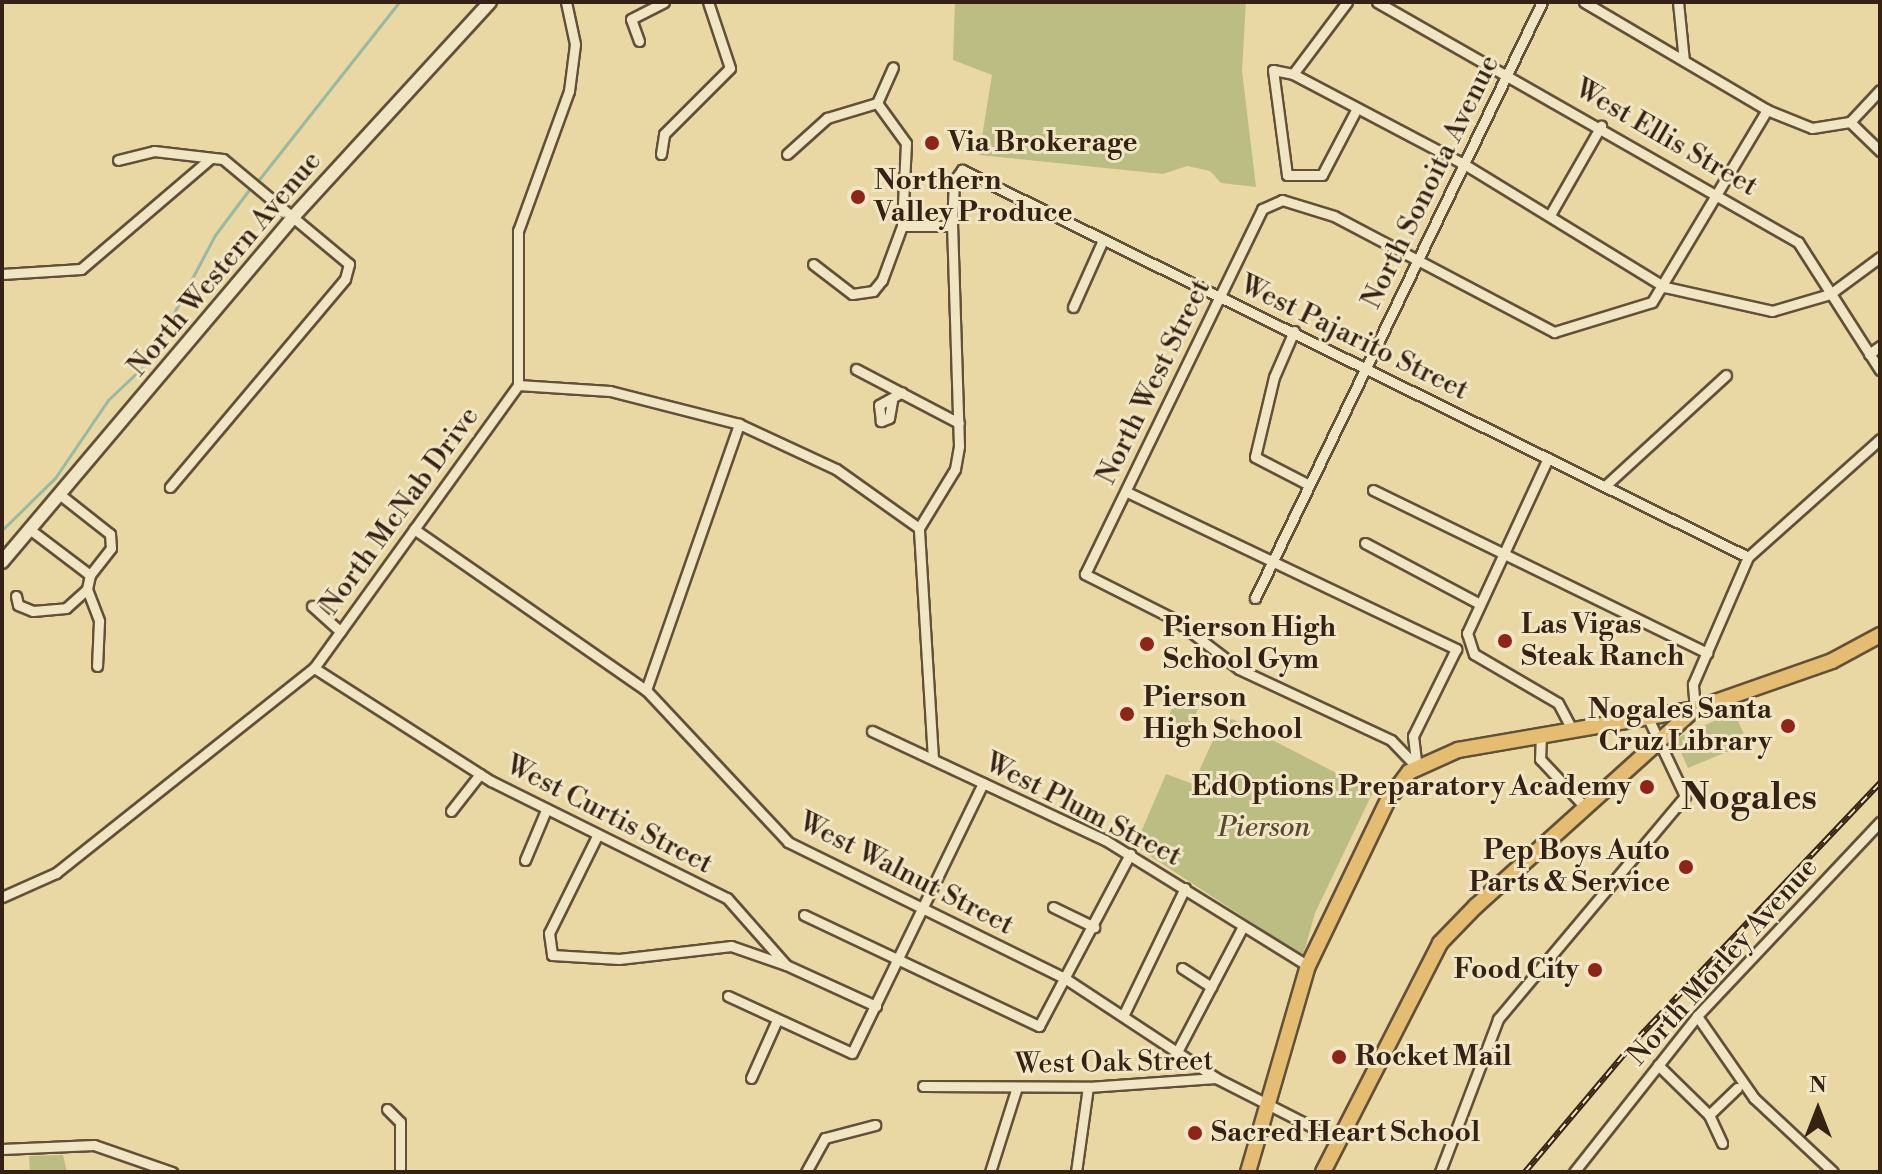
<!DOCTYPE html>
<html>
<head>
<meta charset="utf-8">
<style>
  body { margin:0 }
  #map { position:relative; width:1882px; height:1174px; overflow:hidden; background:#e9d8a4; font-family:"Libre Bodoni",serif }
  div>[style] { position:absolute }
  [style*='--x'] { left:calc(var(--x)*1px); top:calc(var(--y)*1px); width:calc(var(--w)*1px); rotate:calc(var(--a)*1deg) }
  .green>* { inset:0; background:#bcbd82 }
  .stream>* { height:3px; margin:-1.5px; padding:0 1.5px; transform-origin:1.5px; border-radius:1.5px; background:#97baa5 }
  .roads { filter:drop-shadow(2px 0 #625038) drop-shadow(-2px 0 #625038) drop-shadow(0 2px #625038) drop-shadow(0 -2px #625038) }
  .street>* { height:9px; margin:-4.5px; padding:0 4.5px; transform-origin:4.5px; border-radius:4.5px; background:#f1e6c4 }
  .secondary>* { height:12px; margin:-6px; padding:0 6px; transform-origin:6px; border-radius:6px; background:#f1e6c4 }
  .primary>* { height:14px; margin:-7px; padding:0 7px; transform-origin:7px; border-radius:7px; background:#e4bc72 }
  .rail>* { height:6px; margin-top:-3px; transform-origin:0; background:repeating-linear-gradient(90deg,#f1e6c4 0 9px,#352214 0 18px); box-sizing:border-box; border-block:2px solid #352214 }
  .dots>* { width:22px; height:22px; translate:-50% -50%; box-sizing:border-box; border:4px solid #f1e6c4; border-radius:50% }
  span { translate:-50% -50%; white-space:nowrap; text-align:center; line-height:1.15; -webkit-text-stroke:6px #f1e6c4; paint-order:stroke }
  .street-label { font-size:28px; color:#352214 }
  .poi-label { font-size:28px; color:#352214; font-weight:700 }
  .left { translate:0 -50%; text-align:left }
  .right { translate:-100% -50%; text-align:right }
  .park-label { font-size:28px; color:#574930; font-style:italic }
  .district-label { font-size:36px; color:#352214; font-weight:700 }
  .frame { position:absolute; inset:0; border:4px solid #352214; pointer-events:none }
  .north { position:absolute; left:1778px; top:1070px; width:80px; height:80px; -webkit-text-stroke:6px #f1e6c4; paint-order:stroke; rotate:0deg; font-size:22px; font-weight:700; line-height:32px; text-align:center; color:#352214 }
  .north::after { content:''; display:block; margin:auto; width:28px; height:36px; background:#352214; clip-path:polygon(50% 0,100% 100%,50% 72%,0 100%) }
</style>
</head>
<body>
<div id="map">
  <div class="green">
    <div style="clip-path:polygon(955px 2px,1246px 2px,1242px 71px,1256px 187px,1221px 183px,1210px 171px,1187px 166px,1163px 174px,979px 155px,992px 75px,953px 60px)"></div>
    <div style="clip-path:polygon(1178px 695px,1200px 705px,1182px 743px,1161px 733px)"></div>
    <div style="clip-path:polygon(1734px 712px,1748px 743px,1688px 768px,1675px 739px)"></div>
    <div style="clip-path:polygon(1232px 719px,1373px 792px,1315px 913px,1303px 956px,1135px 846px,1166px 774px,1193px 784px,1220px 725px)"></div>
    <div style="clip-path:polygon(63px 1155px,67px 1172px,30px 1172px,29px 1156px)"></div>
  </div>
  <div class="stream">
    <div style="--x:257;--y:182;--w:229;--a:-51.7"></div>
    <div style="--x:2;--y:530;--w:74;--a:-44.5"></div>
    <div style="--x:55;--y:478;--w:94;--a:-55.8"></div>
    <div style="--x:108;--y:400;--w:55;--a:-43.5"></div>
    <div style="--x:148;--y:362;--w:144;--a:-62.2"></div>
    <div style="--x:215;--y:235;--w:60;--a:-53.1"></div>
  </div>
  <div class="roads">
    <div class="street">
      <div style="--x:1377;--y:2;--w:485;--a:29.7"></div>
      <div style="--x:1798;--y:242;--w:152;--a:57.4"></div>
      <div style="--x:1584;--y:2;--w:212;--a:30.5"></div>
      <div style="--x:1767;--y:110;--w:48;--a:21.8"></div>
      <div style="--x:1812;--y:128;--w:38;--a:-9"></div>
      <div style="--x:1850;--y:122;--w:42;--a:44"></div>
      <div style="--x:1678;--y:2;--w:59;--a:84.2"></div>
      <div style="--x:639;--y:41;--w:23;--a:-110"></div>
      <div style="--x:631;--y:19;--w:37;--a:-27"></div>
      <div style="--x:1293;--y:74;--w:90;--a:-53.1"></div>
      <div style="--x:877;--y:103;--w:39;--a:-66"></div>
      <div style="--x:1356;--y:110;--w:73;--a:117.6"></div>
      <div style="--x:1322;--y:175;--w:35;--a:180"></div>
      <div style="--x:1287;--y:175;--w:106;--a:-97.6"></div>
      <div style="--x:1273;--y:70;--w:20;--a:11"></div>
      <div style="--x:1293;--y:74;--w:193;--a:27.8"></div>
      <div style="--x:1464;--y:164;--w:236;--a:31.5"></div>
      <div style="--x:1665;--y:287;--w:110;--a:12.6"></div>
      <div style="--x:1772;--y:311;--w:60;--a:-16.3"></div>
      <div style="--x:1830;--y:294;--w:62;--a:-36.5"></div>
      <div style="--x:1850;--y:122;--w:44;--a:-46.8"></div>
      <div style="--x:661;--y:154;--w:20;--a:-81"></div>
      <div style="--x:664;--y:134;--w:93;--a:-45"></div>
      <div style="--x:730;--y:68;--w:70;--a:-108.4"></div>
      <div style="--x:787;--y:154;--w:54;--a:-42"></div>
      <div style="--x:827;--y:118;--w:52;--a:-16.7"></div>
      <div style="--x:877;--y:103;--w:49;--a:54.1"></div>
      <div style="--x:906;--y:143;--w:83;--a:92.8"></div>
      <div style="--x:902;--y:226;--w:58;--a:110.3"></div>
      <div style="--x:882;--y:280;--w:14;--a:129"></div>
      <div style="--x:873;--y:291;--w:21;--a:172"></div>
      <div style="--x:852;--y:294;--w:49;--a:-142.4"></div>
      <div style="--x:118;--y:160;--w:37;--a:-14"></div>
      <div style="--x:154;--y:151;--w:69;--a:6.6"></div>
      <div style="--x:223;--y:159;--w:164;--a:39.8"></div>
      <div style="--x:349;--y:264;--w:16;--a:105"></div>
      <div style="--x:345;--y:279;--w:272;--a:130.1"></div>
      <div style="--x:1550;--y:215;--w:103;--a:-60.2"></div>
      <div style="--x:902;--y:226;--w:50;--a:0"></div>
      <div style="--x:2;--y:274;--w:79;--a:-3.6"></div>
      <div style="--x:81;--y:269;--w:171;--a:-40.5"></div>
      <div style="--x:1073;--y:307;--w:73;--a:-65.9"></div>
      <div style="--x:1294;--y:331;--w:50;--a:113.5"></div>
      <div style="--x:1274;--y:377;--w:82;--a:103.4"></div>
      <div style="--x:1255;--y:457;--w:61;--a:27.4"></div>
      <div style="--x:1869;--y:354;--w:14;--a:-36"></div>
      <div style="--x:856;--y:369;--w:116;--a:27.7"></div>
      <div style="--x:518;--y:385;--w:92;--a:3.7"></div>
      <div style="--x:610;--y:391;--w:133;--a:14.3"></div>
      <div style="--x:739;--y:424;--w:107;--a:24.9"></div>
      <div style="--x:836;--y:469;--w:102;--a:35.4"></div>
      <div style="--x:892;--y:401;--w:17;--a:100"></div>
      <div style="--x:889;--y:418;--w:9;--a:159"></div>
      <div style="--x:881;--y:421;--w:16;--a:-97"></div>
      <div style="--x:879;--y:405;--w:26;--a:-29"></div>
      <div style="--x:1548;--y:458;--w:193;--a:114.8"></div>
      <div style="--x:1467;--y:633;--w:22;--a:72"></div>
      <div style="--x:1474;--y:654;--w:97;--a:30.3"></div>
      <div style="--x:1558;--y:703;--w:27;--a:62"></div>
      <div style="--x:1605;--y:486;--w:164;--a:-42.5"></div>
      <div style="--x:1373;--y:490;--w:372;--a:26"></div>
      <div style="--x:1127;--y:492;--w:365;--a:25.5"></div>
      <div style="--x:1456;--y:649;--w:97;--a:116.3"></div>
      <div style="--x:1413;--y:736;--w:31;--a:83"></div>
      <div style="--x:414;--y:529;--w:282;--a:34.8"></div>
      <div style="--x:646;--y:690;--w:208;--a:46.9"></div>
      <div style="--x:788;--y:842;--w:310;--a:26.2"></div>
      <div style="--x:1066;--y:979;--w:180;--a:33.4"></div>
      <div style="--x:32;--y:531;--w:73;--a:37.2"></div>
      <div style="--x:90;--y:575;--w:34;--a:-52"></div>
      <div style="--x:111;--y:548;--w:14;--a:-94"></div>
      <div style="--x:110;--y:534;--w:60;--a:-141.8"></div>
      <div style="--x:1365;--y:543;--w:128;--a:28"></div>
      <div style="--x:87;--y:589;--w:34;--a:69"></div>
      <div style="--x:99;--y:621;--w:45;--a:92.5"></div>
      <div style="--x:16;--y:596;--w:9;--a:77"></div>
      <div style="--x:18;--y:605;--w:16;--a:22"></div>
      <div style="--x:33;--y:611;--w:33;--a:-5"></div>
      <div style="--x:66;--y:608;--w:28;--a:-42"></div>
      <div style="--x:87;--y:589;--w:14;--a:-78"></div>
      <div style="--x:1255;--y:598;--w:662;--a:-64.29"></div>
      <div style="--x:312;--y:606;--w:38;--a:42"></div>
      <div style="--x:314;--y:668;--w:210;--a:32.6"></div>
      <div style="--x:491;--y:781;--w:263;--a:26.4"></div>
      <div style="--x:727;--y:898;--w:89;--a:48.6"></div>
      <div style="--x:786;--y:965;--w:99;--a:24.5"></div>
      <div style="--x:646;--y:690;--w:282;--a:-70.7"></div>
      <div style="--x:1695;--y:709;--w:25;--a:-95"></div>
      <div style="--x:1693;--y:684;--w:138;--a:-66.6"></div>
      <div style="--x:1748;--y:557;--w:177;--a:-41.8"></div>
      <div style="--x:872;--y:731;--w:257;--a:25.1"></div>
      <div style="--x:1105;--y:840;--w:239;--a:31.8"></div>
      <div style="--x:1541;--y:733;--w:26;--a:92"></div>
      <div style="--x:1540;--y:759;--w:66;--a:46.8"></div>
      <div style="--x:933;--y:759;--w:231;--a:-93.5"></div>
      <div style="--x:919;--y:528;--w:69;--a:-58.6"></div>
      <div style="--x:955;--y:469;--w:23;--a:-80"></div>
      <div style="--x:959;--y:446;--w:220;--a:-91.8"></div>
      <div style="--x:952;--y:226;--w:45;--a:-87.5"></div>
      <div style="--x:954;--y:181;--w:14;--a:-54"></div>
      <div style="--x:962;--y:170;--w:876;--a:26.21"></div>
      <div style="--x:1417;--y:767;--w:37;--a:-134"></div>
      <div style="--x:1391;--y:740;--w:168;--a:-155"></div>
      <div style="--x:1239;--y:669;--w:82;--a:-142.4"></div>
      <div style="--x:1174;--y:619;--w:100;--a:-153.2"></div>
      <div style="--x:1085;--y:574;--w:406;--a:-64.1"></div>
      <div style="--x:1262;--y:209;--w:22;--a:-24"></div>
      <div style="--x:1282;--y:200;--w:54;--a:17.1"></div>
      <div style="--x:1334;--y:216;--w:249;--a:27.8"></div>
      <div style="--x:1554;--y:332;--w:102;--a:-17"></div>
      <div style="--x:1652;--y:302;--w:224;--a:-59.1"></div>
      <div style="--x:451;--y:811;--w:47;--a:-51.9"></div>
      <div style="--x:597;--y:836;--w:108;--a:116.3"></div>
      <div style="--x:549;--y:933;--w:22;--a:82"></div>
      <div style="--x:552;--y:955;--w:67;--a:3.4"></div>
      <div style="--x:619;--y:959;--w:113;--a:-6.6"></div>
      <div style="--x:731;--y:946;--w:58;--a:19.1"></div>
      <div style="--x:525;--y:860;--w:54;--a:-67.2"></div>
      <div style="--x:2;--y:897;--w:59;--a:-24"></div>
      <div style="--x:56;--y:873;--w:330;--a:-38.5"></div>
      <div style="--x:314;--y:668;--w:349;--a:-54.2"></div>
      <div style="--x:518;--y:385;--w:154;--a:-90"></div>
      <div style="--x:518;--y:231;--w:149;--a:-70"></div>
      <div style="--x:569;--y:91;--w:47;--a:-82.7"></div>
      <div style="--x:575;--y:44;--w:43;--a:-102.1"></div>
      <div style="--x:1053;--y:907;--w:46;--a:26"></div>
      <div style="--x:804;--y:915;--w:260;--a:25.3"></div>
      <div style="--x:1039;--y:1026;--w:195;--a:-62.1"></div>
      <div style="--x:1182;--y:968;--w:35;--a:33"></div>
      <div style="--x:728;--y:996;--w:136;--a:24.7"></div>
      <div style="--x:852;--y:1053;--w:300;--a:-64.1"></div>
      <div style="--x:1124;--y:1014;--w:140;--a:-64.2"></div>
      <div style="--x:1697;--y:1016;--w:100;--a:55.2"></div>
      <div style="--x:1754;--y:1098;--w:108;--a:43.1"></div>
      <div style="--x:1178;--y:1050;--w:136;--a:-62.3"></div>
      <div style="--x:1658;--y:1065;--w:71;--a:44.4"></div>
      <div style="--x:1709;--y:1115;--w:31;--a:65"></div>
      <div style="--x:751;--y:1078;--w:64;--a:-65.9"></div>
      <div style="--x:923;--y:1086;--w:165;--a:0.3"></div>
      <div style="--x:1088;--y:1087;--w:128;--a:-4"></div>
      <div style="--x:1216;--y:1078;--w:139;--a:26.9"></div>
      <div style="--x:387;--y:1109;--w:18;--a:45"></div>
      <div style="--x:400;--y:1122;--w:50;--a:90"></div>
      <div style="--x:1709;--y:1115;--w:39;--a:-44"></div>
      <div style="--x:2;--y:1149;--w:92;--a:-2.5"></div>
      <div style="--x:94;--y:1145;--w:83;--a:19.1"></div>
      <div style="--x:806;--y:1172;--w:39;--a:-61"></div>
      <div style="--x:825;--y:1138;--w:52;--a:-14.6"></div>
      <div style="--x:990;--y:1172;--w:89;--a:-72.4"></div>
      <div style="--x:1076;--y:1172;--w:86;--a:-82"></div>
      <div style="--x:1440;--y:1172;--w:164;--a:-69.2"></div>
      <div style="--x:1498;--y:1019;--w:291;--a:-50"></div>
      <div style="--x:1685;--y:796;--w:89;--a:-115.4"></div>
      <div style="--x:1574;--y:1172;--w:199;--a:-51.7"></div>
      <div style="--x:1697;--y:1016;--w:267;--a:-46.7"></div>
    </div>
    <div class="secondary">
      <div style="--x:2;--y:562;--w:453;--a:-49.8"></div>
      <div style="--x:294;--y:216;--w:290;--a:-47.5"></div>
    </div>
    <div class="primary">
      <div style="--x:1248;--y:1172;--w:215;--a:-73.8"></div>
      <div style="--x:1308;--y:966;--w:184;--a:-64.3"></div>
      <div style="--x:1388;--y:800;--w:35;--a:-53"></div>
      <div style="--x:1409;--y:772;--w:54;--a:-24.2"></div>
      <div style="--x:1458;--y:750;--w:241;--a:-9.8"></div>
      <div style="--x:1323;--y:1172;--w:257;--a:-62.9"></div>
      <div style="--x:1440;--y:943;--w:52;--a:-45.8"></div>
      <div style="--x:1476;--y:906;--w:295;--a:-42"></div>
      <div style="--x:1695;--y:709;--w:145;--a:-19.3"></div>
      <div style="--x:1832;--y:661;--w:55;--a:-28.4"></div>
    </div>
  </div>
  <div class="rail">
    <div style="--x:1525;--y:1172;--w:175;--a:-49.9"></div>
    <div style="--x:1638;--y:1038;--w:352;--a:-46.5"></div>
  </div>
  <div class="dots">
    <div style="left:932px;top:143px;background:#8f2418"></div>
    <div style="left:858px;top:197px;background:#8f2418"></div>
    <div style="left:1505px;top:641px;background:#8f2418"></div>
    <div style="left:1147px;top:644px;background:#8f2418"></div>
    <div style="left:1127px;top:714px;background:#8f2418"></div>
    <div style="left:1788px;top:726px;background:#8f2418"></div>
    <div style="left:1647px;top:787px;background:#8f2418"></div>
    <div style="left:1686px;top:867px;background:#8f2418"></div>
    <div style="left:1595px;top:970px;background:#8f2418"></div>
    <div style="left:1339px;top:1057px;background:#8f2418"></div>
    <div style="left:1195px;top:1133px;background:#8f2418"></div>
  </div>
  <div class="street-label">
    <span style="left:1666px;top:138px;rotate:30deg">West Ellis Street</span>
    <span style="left:1431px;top:182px;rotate:-64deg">North Sonoita Avenue</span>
    <span style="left:225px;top:264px;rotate:-50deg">North Western Avenue</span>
    <span style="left:1354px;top:338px;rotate:26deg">West Pajarito Street</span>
    <span style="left:1154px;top:382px;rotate:-64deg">North West Street</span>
    <span style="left:400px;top:511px;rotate:-54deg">North McNab Drive</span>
    <span style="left:1083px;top:810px;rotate:27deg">West Plum Street</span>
    <span style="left:609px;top:815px;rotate:27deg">West Curtis Street</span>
    <span style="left:906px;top:874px;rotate:27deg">West Walnut Street</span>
    <span style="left:1723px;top:962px;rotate:-48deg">North Morley Avenue</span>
    <span style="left:1114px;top:1063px;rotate:-1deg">West Oak Street</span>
  </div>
  <div class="poi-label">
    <span class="left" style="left:948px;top:143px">Via Brokerage</span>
    <span class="left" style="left:874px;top:197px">Northern<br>Valley Produce</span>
    <span class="left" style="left:1521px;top:641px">Las Vigas<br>Steak Ranch</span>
    <span class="left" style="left:1163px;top:644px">Pierson High<br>School Gym</span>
    <span class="left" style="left:1143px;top:714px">Pierson<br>High School</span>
    <span class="right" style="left:1772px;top:726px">Nogales Santa<br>Cruz Library</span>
    <span class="right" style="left:1631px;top:787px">EdOptions Preparatory Academy</span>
    <span class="right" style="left:1670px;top:867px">Pep Boys Auto<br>Parts &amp; Service</span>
    <span class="right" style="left:1579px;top:970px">Food City</span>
    <span class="left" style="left:1355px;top:1057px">Rocket Mail</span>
    <span class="left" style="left:1211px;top:1133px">Sacred Heart School</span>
  </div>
  <div class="park-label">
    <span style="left:1264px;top:828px">Pierson</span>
  </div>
  <div class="district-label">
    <span style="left:1749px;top:799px">Nogales</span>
  </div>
  <div class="frame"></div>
  <div class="north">N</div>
</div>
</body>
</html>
